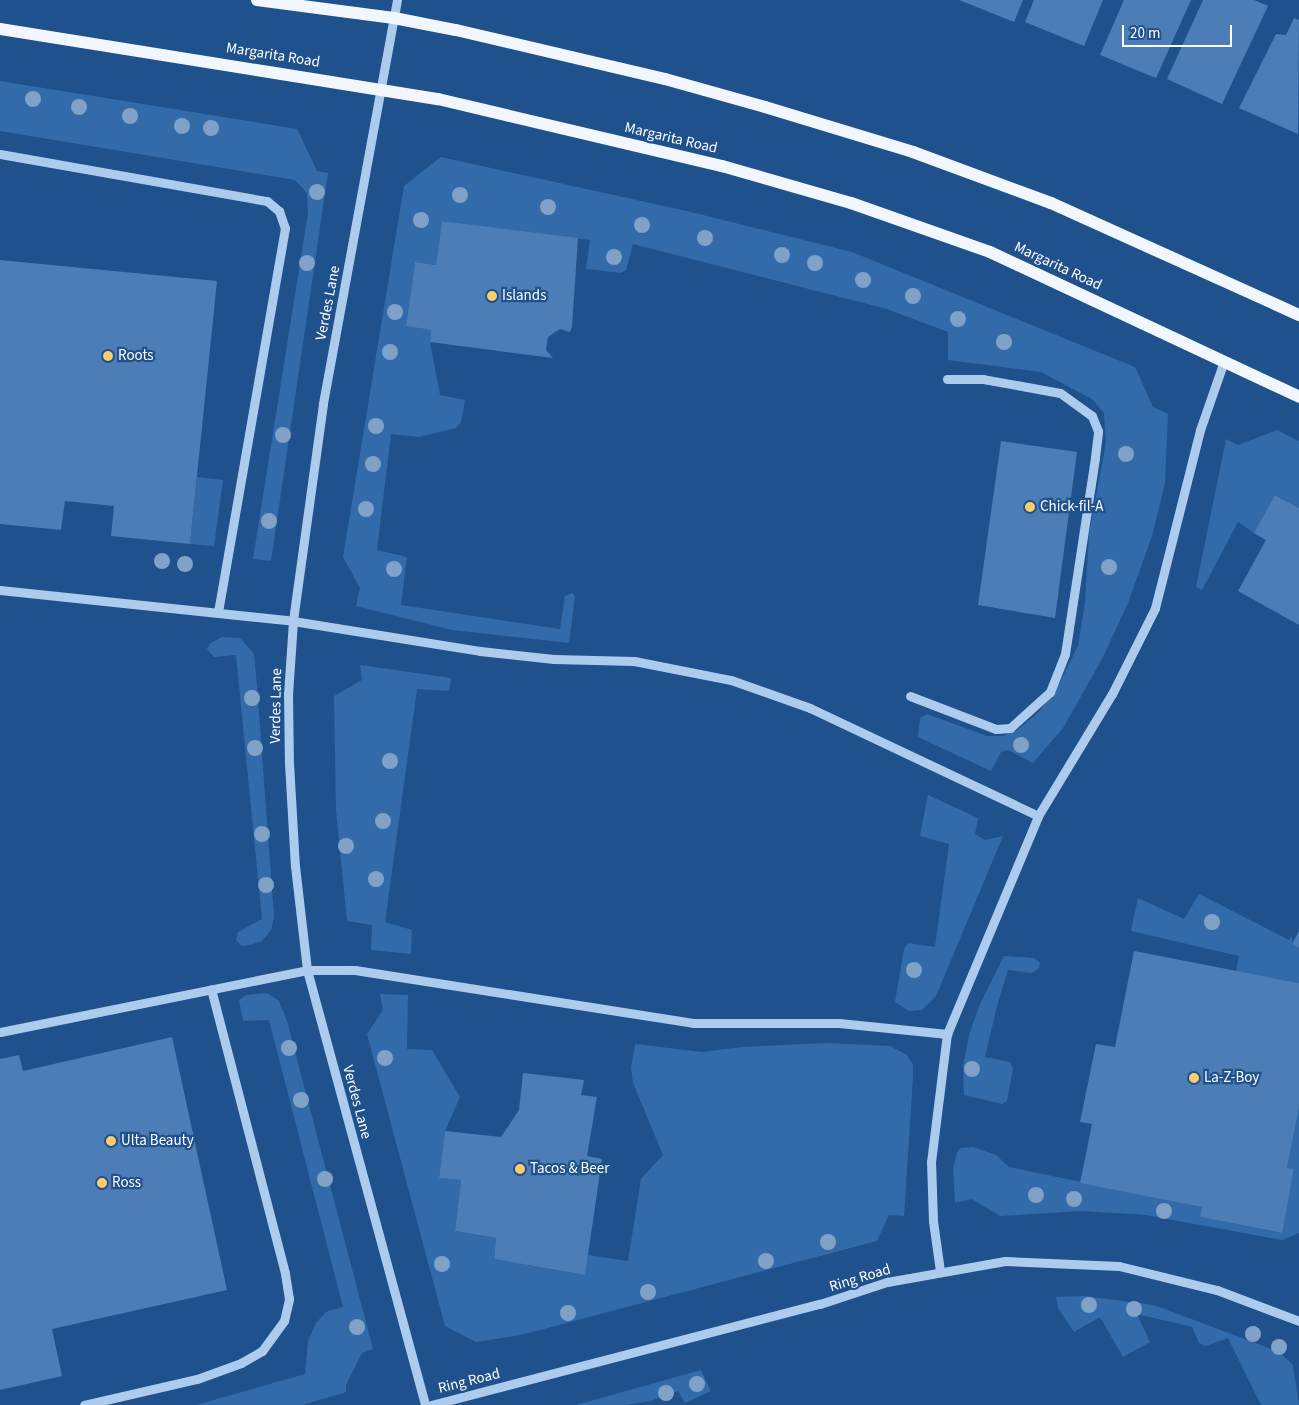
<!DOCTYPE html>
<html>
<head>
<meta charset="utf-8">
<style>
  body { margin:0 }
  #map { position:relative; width:1299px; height:1405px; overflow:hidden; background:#1f518d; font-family:"Source Sans 3",sans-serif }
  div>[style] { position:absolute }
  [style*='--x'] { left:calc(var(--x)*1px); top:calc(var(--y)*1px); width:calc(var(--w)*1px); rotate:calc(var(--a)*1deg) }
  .green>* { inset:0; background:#336baa }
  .building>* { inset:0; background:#4c7db6 }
  .minor>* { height:9px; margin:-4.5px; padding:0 4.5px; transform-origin:4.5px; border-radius:4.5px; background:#adcbec }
  .major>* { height:12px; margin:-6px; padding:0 6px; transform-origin:6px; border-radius:6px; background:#f2f7ff }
  .trees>* { width:16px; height:16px; margin:-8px; border-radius:50%; background:#81a2c8 }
  .dots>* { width:14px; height:14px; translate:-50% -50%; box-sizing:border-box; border:2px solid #1f518d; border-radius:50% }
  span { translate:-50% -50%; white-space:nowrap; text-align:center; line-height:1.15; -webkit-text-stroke:4.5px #1f518d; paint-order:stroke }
  .street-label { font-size:15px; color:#fff }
  .poi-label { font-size:15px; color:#fff }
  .left { translate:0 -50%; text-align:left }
  .scale { position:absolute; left:1122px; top:25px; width:110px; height:22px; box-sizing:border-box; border:2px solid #fff; border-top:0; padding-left:6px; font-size:15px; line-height:18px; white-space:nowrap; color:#fff; -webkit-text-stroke:4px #1f518d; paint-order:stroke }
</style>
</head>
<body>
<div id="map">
  <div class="green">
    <div style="clip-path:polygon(0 81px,297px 129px,317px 171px,328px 173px,271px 561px,253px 559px,308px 213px,307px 193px,295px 180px,0 131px)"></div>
    <div style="clip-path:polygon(441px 157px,691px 212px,852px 252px,1135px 367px,1153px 407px,1168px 414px,1165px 483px,1152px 536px,1128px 603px,1102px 659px,1063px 728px,1033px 763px,1008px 750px,1001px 752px,991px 771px,918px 737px,920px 718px,927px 714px,987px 736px,1003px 736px,1019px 729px,1040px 711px,1059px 684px,1078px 646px,1085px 603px,1089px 535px,1106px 442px,1104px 413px,1092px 399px,1041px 372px,948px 360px,948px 332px,887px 309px,633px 244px,626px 270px,621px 273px,586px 269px,590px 240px,442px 221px,436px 265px,415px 262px,406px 326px,431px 330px,430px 342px,440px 395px,465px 400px,461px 422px,456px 428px,419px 437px,391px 434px,377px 550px,407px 557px,401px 605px,560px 629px,565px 596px,572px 593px,575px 596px,569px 643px,452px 630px,356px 606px,360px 588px,343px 557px,404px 186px)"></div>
    <div style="clip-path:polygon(1277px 430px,1299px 441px,1299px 508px,1276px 495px,1254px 533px,1238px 522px,1202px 590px,1196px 587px,1226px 439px,1238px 445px)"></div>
    <div style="clip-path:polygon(197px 477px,223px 480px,214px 546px,190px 544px)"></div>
    <div style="clip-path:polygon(222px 637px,240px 638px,254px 654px,257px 686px,274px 917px,271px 930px,262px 941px,250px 945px,242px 946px,236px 940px,238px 932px,262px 919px,236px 655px,214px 657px,207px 649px,211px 643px)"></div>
    <div style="clip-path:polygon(360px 665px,451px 678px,449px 691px,417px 689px,385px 922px,412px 930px,411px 954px,371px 950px,372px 925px,347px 921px,336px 810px,334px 696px,362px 680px)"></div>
    <div style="clip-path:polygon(928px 795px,978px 818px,975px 834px,985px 840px,1003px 836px,936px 996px,922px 1010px,909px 1011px,895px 1002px,904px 949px,908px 943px,935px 947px,949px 844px,920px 836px)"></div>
    <div style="clip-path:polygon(1199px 894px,1289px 940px,1292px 935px,1292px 943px,1299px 948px,1299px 983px,1236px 971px,1239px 956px,1131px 931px,1138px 898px,1184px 919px)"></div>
    <div style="clip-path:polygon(1004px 956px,1034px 958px,1040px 962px,1039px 968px,1032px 973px,1008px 970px,997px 1006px,985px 1057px,1010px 1062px,1013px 1068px,1007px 1101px,1002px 1104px,964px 1095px,963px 1067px,969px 1035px,980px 1004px)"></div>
    <div style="clip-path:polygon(267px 993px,279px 1001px,287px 1021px,373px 1349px,362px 1353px,346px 1385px,346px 1392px,303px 1405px,196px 1405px,305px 1374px,308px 1341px,316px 1323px,326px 1312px,343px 1307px,269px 1020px,243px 1021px,239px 1000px,246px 995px)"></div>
    <div style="clip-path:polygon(380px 994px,408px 995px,407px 1049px,432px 1050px,460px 1097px,445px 1131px,439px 1178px,461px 1180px,455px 1231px,496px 1238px,494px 1259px,585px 1275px,588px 1255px,628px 1261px,641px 1179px,663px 1155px,633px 1083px,631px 1068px,635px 1044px,702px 1052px,742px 1047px,826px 1043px,890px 1046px,907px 1055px,913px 1065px,913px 1077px,904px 1216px,889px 1215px,877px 1241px,521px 1335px,476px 1342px,445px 1326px,367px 1034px,383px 1010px)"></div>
    <div style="clip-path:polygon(1299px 1108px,1299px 1233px,1282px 1240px,1146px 1215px,1081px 1211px,1000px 1216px,972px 1199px,955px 1203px,953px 1168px,957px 1153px,960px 1148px,973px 1147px,996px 1155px,1009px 1167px,1202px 1207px,1200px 1217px,1281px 1233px,1294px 1170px,1287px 1168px)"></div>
    <div style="clip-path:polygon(1084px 1296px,1154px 1305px,1279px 1352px,1293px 1365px,1299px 1405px,1261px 1405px,1228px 1338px,1206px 1346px,1199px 1343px,1192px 1327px,1137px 1314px,1150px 1342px,1123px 1357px,1100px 1317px,1074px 1332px,1058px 1308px,1056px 1297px)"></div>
    <div style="clip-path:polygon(701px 1370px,711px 1391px,685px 1403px,678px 1391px,650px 1401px,626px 1405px,576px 1405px)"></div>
  </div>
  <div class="building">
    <div style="clip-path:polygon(959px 0,1023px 0,1014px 22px)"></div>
    <div style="clip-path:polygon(1034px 0,1103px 0,1084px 46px,1025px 22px)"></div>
    <div style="clip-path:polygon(1124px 0,1191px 0,1156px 78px,1100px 55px)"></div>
    <div style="clip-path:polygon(1203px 0,1254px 0,1268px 6px,1222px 104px,1167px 79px)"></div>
    <div style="clip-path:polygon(1294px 18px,1299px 20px,1298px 134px,1239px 108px,1276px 34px,1286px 35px)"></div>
    <div style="clip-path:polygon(442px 221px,578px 238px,572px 327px,570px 332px,560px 329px,548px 337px,546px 350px,553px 358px,430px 342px,431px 330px,406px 326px,415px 262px,436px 265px)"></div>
    <div style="clip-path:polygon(0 260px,217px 281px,190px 544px,111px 536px,114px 506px,65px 501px,61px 530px,0 524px)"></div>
    <div style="clip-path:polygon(1001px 441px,1077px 452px,1055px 618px,978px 605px)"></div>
    <div style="clip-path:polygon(1275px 495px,1299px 508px,1299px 625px,1238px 591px,1266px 540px,1254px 533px)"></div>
    <div style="clip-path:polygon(1299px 931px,1299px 948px,1292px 944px)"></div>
    <div style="clip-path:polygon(1134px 951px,1299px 983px,1299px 1108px,1287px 1168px,1294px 1169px,1282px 1233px,1200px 1217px,1202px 1207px,1080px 1183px,1092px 1124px,1080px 1122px,1096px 1044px,1115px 1047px)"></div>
    <div style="clip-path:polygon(172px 1037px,227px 1290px,52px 1329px,62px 1376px,0 1390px,0 1059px,19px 1055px,23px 1071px)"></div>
    <div style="clip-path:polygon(523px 1073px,584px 1080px,581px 1095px,597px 1097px,587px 1156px,602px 1159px,585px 1275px,494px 1259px,496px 1238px,455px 1231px,461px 1180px,439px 1178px,445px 1131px,501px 1137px,519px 1110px)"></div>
  </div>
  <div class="minor">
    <div style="--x:397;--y:0;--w:411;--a:100.4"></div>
    <div style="--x:323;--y:404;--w:219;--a:97.9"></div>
    <div style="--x:293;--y:621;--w:73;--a:93.9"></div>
    <div style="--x:288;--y:694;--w:69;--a:89.2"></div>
    <div style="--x:289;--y:763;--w:103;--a:86.7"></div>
    <div style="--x:295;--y:866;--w:105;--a:83.4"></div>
    <div style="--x:307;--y:970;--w:451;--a:74.8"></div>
    <div style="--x:0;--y:154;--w:271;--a:10"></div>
    <div style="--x:267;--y:201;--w:16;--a:40"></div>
    <div style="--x:279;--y:211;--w:18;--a:71"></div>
    <div style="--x:285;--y:228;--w:390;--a:99.9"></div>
    <div style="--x:0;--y:590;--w:295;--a:6"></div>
    <div style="--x:293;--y:621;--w:189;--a:9.1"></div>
    <div style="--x:480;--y:651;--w:74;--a:6.2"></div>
    <div style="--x:554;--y:659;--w:80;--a:1.4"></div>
    <div style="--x:634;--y:661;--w:99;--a:11.1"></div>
    <div style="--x:731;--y:680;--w:84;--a:19.5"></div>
    <div style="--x:810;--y:708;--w:252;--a:25.3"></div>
    <div style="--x:910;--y:696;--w:92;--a:21"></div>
    <div style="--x:996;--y:729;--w:14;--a:-4"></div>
    <div style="--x:1010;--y:728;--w:54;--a:-42"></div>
    <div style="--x:1050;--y:692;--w:41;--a:-68.5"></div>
    <div style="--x:1065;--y:654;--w:199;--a:-81.3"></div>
    <div style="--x:1095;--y:457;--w:26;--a:-83"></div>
    <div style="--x:1098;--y:431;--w:16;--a:-112"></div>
    <div style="--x:1092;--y:416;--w:39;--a:-144"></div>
    <div style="--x:1060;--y:393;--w:78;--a:-169.7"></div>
    <div style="--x:983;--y:379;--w:36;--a:180"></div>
    <div style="--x:0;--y:1032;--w:313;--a:-11.4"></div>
    <div style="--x:307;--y:970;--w:48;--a:0"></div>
    <div style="--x:355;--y:970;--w:342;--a:8.9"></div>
    <div style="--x:693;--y:1023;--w:146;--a:0"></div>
    <div style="--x:839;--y:1023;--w:109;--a:5.8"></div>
    <div style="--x:940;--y:1271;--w:50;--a:-98"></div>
    <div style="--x:933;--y:1221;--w:59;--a:-91.9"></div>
    <div style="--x:931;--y:1162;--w:129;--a:-82.9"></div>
    <div style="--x:947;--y:1034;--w:236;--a:-67.3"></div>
    <div style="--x:1038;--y:816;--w:143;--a:-58.8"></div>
    <div style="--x:1112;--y:694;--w:96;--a:-63.4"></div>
    <div style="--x:1155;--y:608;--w:184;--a:-75.8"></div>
    <div style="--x:1200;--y:430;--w:73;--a:-70.8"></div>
    <div style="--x:84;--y:1405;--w:116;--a:-13"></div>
    <div style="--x:197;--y:1379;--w:47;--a:-20"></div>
    <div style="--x:241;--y:1363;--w:24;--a:-30"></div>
    <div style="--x:262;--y:1351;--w:37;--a:-54"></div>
    <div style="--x:284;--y:1321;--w:23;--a:-77"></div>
    <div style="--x:289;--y:1299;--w:26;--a:-99"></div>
    <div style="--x:285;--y:1273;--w:293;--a:-104.6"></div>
    <div style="--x:431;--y:1405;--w:402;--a:-14.6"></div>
    <div style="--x:820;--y:1304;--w:71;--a:-18.2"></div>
    <div style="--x:887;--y:1282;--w:120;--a:-10.1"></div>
    <div style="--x:1005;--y:1261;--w:114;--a:2.5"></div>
    <div style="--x:1119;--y:1266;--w:101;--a:13.8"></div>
    <div style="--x:1217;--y:1290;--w:88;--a:20.7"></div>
  </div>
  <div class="major">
    <div style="--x:257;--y:0;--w:138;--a:7.5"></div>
    <div style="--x:394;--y:18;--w:63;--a:11"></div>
    <div style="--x:456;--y:30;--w:215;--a:13.2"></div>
    <div style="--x:665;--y:79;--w:104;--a:15.6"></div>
    <div style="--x:765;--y:107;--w:155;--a:16.9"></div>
    <div style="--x:913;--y:152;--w:147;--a:20.3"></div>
    <div style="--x:1051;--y:203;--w:272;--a:24.3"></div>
    <div style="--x:0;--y:29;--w:444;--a:9.1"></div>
    <div style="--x:438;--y:99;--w:292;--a:13.3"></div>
    <div style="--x:722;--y:166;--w:134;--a:16"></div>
    <div style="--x:851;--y:203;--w:147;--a:19.4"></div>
    <div style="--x:990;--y:252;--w:341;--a:25.1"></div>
  </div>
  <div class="trees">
    <div style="left:33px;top:99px"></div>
    <div style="left:79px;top:107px"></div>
    <div style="left:130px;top:116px"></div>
    <div style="left:182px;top:126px"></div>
    <div style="left:211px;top:128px"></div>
    <div style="left:317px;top:192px"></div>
    <div style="left:460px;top:195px"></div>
    <div style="left:548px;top:207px"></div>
    <div style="left:421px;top:220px"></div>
    <div style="left:642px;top:225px"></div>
    <div style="left:705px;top:238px"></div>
    <div style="left:782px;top:255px"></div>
    <div style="left:614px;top:257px"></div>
    <div style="left:307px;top:263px"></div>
    <div style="left:815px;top:263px"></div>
    <div style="left:863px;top:280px"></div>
    <div style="left:913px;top:296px"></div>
    <div style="left:395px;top:312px"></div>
    <div style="left:958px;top:319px"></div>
    <div style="left:1004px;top:342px"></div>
    <div style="left:390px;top:352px"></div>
    <div style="left:376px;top:426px"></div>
    <div style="left:283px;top:435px"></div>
    <div style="left:1126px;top:454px"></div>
    <div style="left:373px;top:464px"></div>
    <div style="left:366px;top:509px"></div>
    <div style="left:269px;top:521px"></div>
    <div style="left:162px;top:561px"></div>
    <div style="left:185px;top:564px"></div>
    <div style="left:1109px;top:567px"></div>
    <div style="left:394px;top:569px"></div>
    <div style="left:252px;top:698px"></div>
    <div style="left:1021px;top:745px"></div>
    <div style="left:255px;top:748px"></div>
    <div style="left:390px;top:761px"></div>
    <div style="left:383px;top:821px"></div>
    <div style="left:262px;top:834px"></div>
    <div style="left:346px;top:846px"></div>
    <div style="left:376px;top:879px"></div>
    <div style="left:266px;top:885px"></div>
    <div style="left:1212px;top:922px"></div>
    <div style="left:914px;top:970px"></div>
    <div style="left:289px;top:1048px"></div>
    <div style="left:385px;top:1058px"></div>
    <div style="left:972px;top:1069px"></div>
    <div style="left:301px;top:1100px"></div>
    <div style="left:325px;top:1179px"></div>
    <div style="left:1036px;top:1195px"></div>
    <div style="left:1074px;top:1199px"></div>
    <div style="left:1164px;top:1211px"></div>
    <div style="left:828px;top:1242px"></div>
    <div style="left:766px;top:1261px"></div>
    <div style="left:442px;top:1264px"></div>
    <div style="left:648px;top:1292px"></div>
    <div style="left:1089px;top:1305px"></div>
    <div style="left:1134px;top:1309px"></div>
    <div style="left:568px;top:1313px"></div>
    <div style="left:357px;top:1327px"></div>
    <div style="left:1253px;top:1334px"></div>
    <div style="left:1279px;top:1347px"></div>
    <div style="left:697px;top:1384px"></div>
    <div style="left:666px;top:1393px"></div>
  </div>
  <div class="dots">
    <div style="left:492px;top:296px;background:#face6d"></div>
    <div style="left:108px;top:356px;background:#face6d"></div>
    <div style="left:1030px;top:507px;background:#face6d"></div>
    <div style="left:1194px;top:1078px;background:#face6d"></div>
    <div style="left:111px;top:1141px;background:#face6d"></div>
    <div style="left:520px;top:1169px;background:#face6d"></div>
    <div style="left:102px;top:1183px;background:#face6d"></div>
  </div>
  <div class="street-label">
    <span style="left:273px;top:55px;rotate:9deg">Margarita Road</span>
    <span style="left:671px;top:138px;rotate:13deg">Margarita Road</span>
    <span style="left:1058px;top:266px;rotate:25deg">Margarita Road</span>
    <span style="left:328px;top:303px;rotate:-79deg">Verdes Lane</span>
    <span style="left:276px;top:706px;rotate:-89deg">Verdes Lane</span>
    <span style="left:357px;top:1102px;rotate:75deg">Verdes Lane</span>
    <span style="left:860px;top:1278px;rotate:-17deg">Ring Road</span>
    <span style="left:469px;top:1381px;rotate:-14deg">Ring Road</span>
  </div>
  <div class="poi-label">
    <span class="left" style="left:502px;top:296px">Islands</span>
    <span class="left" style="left:118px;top:356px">Roots</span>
    <span class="left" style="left:1040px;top:507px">Chick-fil-A</span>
    <span class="left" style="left:1204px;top:1078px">La-Z-Boy</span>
    <span class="left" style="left:121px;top:1141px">Ulta Beauty</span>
    <span class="left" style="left:530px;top:1169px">Tacos &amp; Beer</span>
    <span class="left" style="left:112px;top:1183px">Ross</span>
  </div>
  <div class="scale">20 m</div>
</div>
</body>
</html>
